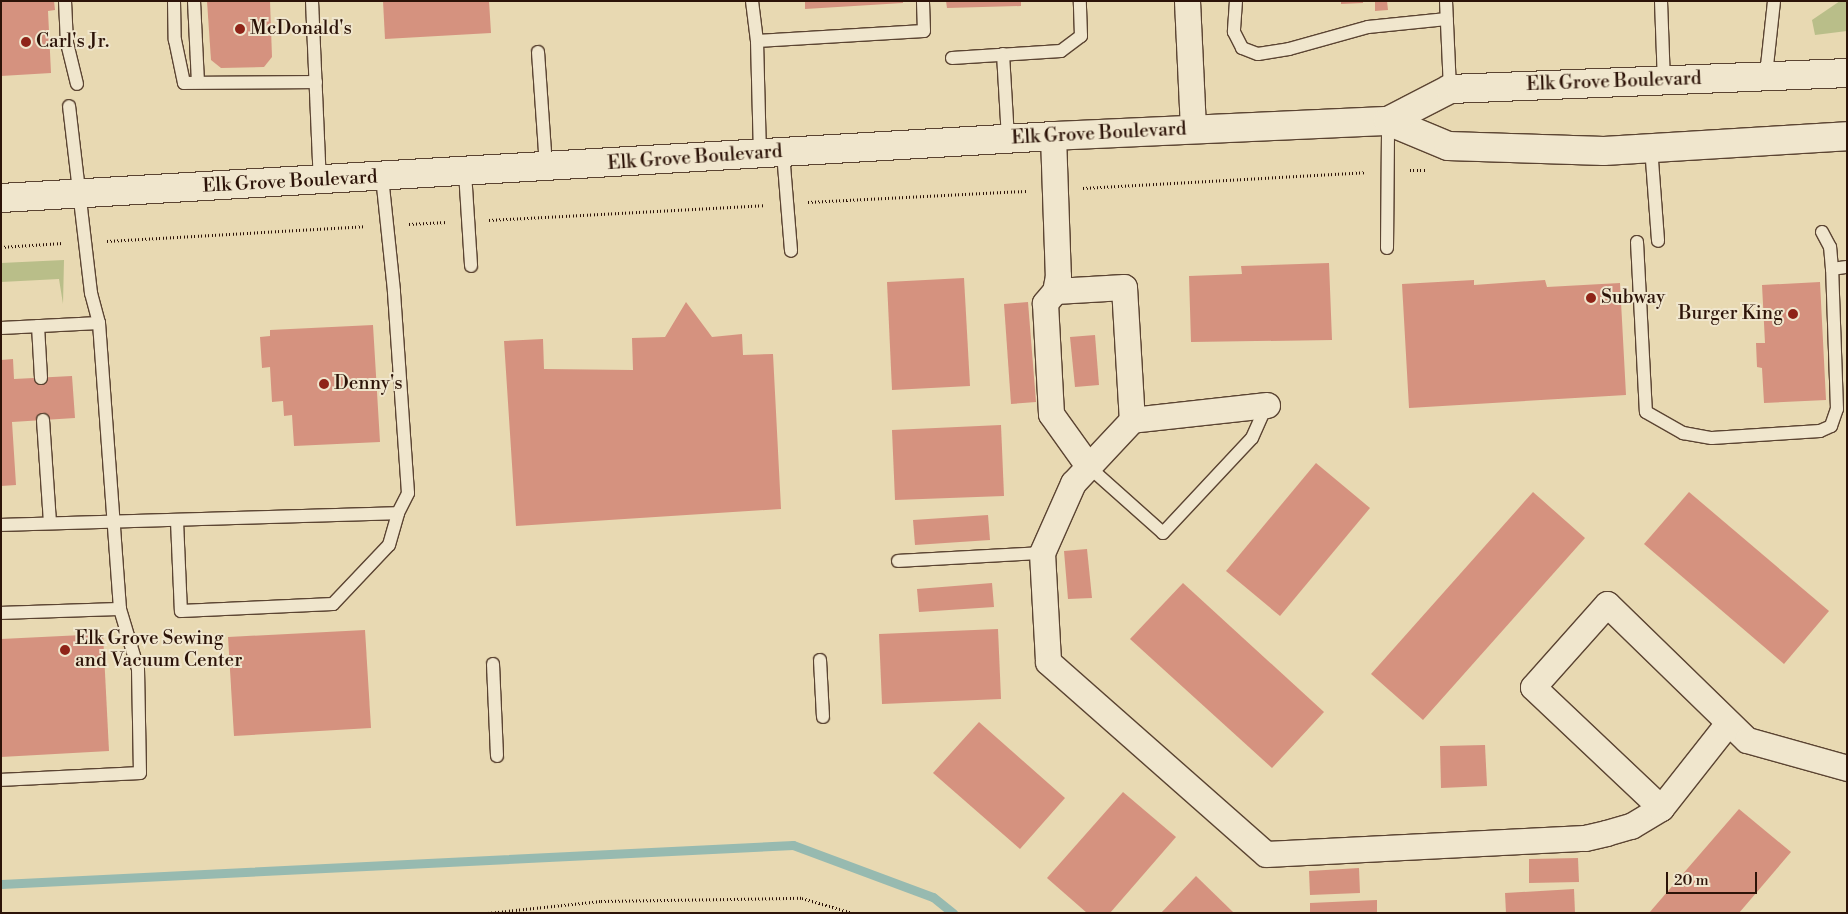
<!DOCTYPE html>
<html>
<head>
<meta charset="utf-8">
<style>
  body { margin:0 }
  #map { position:relative; width:1848px; height:914px; overflow:hidden; background:#e8d9b2; font-family:"Libre Bodoni",serif }
  div>[style] { position:absolute }
  [style*='--x'] { left:calc(var(--x)*1px); top:calc(var(--y)*1px); width:calc(var(--w)*1px); rotate:calc(var(--a)*1deg) }
  .green>* { inset:0; background:#b9be89 }
  .stream>* { height:9px; margin:-4.5px; padding:0 4.5px; transform-origin:4.5px; border-radius:4.5px; background:#97bab0 }
  .building>* { inset:0; background:#d5927f }
  .path>* { height:3px; margin-top:-1.5px; transform-origin:0; background:repeating-linear-gradient(90deg,#2c1308 0 1px,transparent 0 3.5px) }
  .roads { filter:drop-shadow(1px 0 #5b4432) drop-shadow(-1px 0 #5b4432) drop-shadow(0 1px #5b4432) drop-shadow(0 -1px #5b4432) }
  .service>* { height:12px; margin:-6px; padding:0 6px; transform-origin:6px; border-radius:6px; background:#f0e6cd }
  .minor>* { height:25px; margin:-12.5px; padding:0 12.5px; transform-origin:12.5px; border-radius:12.5px; background:#f0e6cd }
  .secondary>* { height:28px; margin:-14px; padding:0 14px; transform-origin:14px; border-radius:14px; background:#f0e6cd }
  .dots>* { width:14px; height:14px; translate:-50% -50%; box-sizing:border-box; border:2px solid #f0e6cd; border-radius:50% }
  span { translate:-50% -50%; white-space:nowrap; text-align:center; line-height:1.15; -webkit-text-stroke:4px #f0e6cd; paint-order:stroke }
  .poi-label { font-size:19px; color:#2c1308 }
  .left { translate:0 -50%; text-align:left }
  .right { translate:-100% -50%; text-align:right }
  .street-label { font-size:19px; color:#2c1308 }
  .frame { position:absolute; inset:0; border:2px solid #2c1308; pointer-events:none }
  .scale { position:absolute; left:1666px; top:872px; width:91px; height:22px; box-sizing:border-box; border:2px solid #2c1308; border-top:0; padding-left:6px; font-size:15px; line-height:18px; white-space:nowrap; color:#2c1308; -webkit-text-stroke:4px #f0e6cd; paint-order:stroke }
</style>
</head>
<body>
<div id="map">
  <div class="green">
    <div style="clip-path:polygon(1840px 1px,1847px 1px,1847px 31px,1815px 35px,1812px 20px)"></div>
    <div style="clip-path:polygon(64px 260px,63px 304px,59px 279px,1px 282px,1px 263px)"></div>
  </div>
  <div class="stream">
    <div style="--x:1;--y:884;--w:793;--a:-2.82"></div>
    <div style="--x:793;--y:845;--w:149;--a:20.4"></div>
    <div style="--x:933;--y:897;--w:26;--a:39"></div>
  </div>
  <div class="building">
    <div style="clip-path:polygon(1px 1px,54px 1px,55px 10px,48px 11px,51px 73px,1px 76px)"></div>
    <div style="clip-path:polygon(207px 1px,270px 1px,272px 57px,264px 67px,221px 68px,211px 60px)"></div>
    <div style="clip-path:polygon(383px 1px,489px 1px,491px 33px,385px 39px)"></div>
    <div style="clip-path:polygon(805px 1px,903px 1px,903px 3px,805px 9px)"></div>
    <div style="clip-path:polygon(946px 1px,1021px 1px,1021px 6px,947px 8px)"></div>
    <div style="clip-path:polygon(1341px 1px,1363px 1px,1363px 3px,1341px 4px)"></div>
    <div style="clip-path:polygon(1375px 1px,1387px 1px,1388px 10px,1375px 11px)"></div>
    <div style="clip-path:polygon(1329px 263px,1332px 340px,1191px 342px,1189px 276px,1242px 274px,1241px 266px)"></div>
    <div style="clip-path:polygon(964px 278px,970px 386px,892px 390px,887px 282px)"></div>
    <div style="clip-path:polygon(1474px 280px,1474px 285px,1545px 280px,1547px 287px,1620px 283px,1626px 395px,1409px 408px,1402px 284px)"></div>
    <div style="clip-path:polygon(1820px 282px,1826px 400px,1764px 403px,1762px 368px,1757px 367px,1756px 343px,1765px 343px,1762px 285px)"></div>
    <div style="clip-path:polygon(686px 302px,712px 337px,742px 334px,743px 355px,773px 354px,781px 509px,516px 526px,504px 341px,543px 339px,544px 369px,633px 370px,632px 338px,665px 337px)"></div>
    <div style="clip-path:polygon(1028px 302px,1036px 402px,1011px 404px,1004px 304px)"></div>
    <div style="clip-path:polygon(373px 325px,380px 442px,294px 446px,292px 415px,284px 416px,283px 401px,272px 402px,270px 367px,262px 368px,260px 337px,270px 336px,270px 330px)"></div>
    <div style="clip-path:polygon(1095px 335px,1099px 385px,1075px 387px,1070px 337px)"></div>
    <div style="clip-path:polygon(13px 359px,14px 379px,72px 376px,75px 418px,12px 422px,16px 485px,1px 486px,1px 360px)"></div>
    <div style="clip-path:polygon(1001px 425px,1004px 496px,895px 500px,892px 430px)"></div>
    <div style="clip-path:polygon(1316px 463px,1370px 508px,1280px 616px,1226px 571px)"></div>
    <div style="clip-path:polygon(1533px 492px,1585px 538px,1423px 720px,1371px 674px)"></div>
    <div style="clip-path:polygon(1689px 492px,1829px 611px,1784px 664px,1644px 544px)"></div>
    <div style="clip-path:polygon(988px 515px,990px 540px,915px 545px,913px 520px)"></div>
    <div style="clip-path:polygon(1087px 549px,1092px 598px,1068px 599px,1064px 551px)"></div>
    <div style="clip-path:polygon(992px 583px,994px 607px,919px 612px,917px 589px)"></div>
    <div style="clip-path:polygon(1183px 583px,1324px 712px,1272px 768px,1130px 639px)"></div>
    <div style="clip-path:polygon(998px 629px,1001px 699px,882px 704px,879px 634px)"></div>
    <div style="clip-path:polygon(365px 630px,371px 728px,234px 736px,228px 637px)"></div>
    <div style="clip-path:polygon(103px 634px,109px 751px,1px 757px,1px 639px)"></div>
    <div style="clip-path:polygon(979px 722px,1065px 798px,1020px 849px,933px 773px)"></div>
    <div style="clip-path:polygon(1485px 745px,1487px 786px,1441px 788px,1440px 746px)"></div>
    <div style="clip-path:polygon(1123px 792px,1176px 837px,1110px 913px,1087px 913px,1047px 878px)"></div>
    <div style="clip-path:polygon(1739px 809px,1791px 852px,1739px 913px,1649px 913px)"></div>
    <div style="clip-path:polygon(1578px 858px,1579px 882px,1529px 883px,1529px 859px)"></div>
    <div style="clip-path:polygon(1359px 868px,1360px 893px,1310px 895px,1309px 871px)"></div>
    <div style="clip-path:polygon(1196px 876px,1234px 913px,1161px 913px)"></div>
    <div style="clip-path:polygon(1574px 889px,1575px 913px,1506px 913px,1505px 893px)"></div>
    <div style="clip-path:polygon(1377px 900px,1377px 913px,1310px 913px,1310px 903px)"></div>
  </div>
  <div class="path">
    <div style="--x:1410;--y:170;--w:16;--a:0"></div>
    <div style="--x:1083;--y:188;--w:283;--a:-3.2"></div>
    <div style="--x:808;--y:202;--w:219;--a:-2.9"></div>
    <div style="--x:489;--y:220;--w:275;--a:-3.1"></div>
    <div style="--x:409;--y:224;--w:38;--a:-3"></div>
    <div style="--x:107;--y:241;--w:258;--a:-3.3"></div>
    <div style="--x:1;--y:247;--w:62;--a:-3.7"></div>
    <div style="--x:488;--y:913;--w:114;--a:-6.1"></div>
    <div style="--x:601;--y:901;--w:201;--a:-0.9"></div>
    <div style="--x:802;--y:898;--w:53;--a:16.4"></div>
  </div>
  <div class="roads">
    <div class="service">
      <div style="--x:65;--y:1;--w:42;--a:87.3"></div>
      <div style="--x:67;--y:43;--w:42;--a:76.3"></div>
      <div style="--x:174;--y:1;--w:39;--a:89"></div>
      <div style="--x:175;--y:40;--w:44;--a:78.2"></div>
      <div style="--x:184;--y:83;--w:132;--a:-0.4"></div>
      <div style="--x:194;--y:1;--w:81;--a:87.2"></div>
      <div style="--x:312;--y:1;--w:180;--a:87.5"></div>
      <div style="--x:752;--y:1;--w:40;--a:82.9"></div>
      <div style="--x:757;--y:41;--w:114;--a:88.5"></div>
      <div style="--x:1236;--y:1;--w:31;--a:94"></div>
      <div style="--x:1234;--y:32;--w:18;--a:63"></div>
      <div style="--x:1242;--y:48;--w:17;--a:21"></div>
      <div style="--x:1258;--y:54;--w:31;--a:-9"></div>
      <div style="--x:1289;--y:49;--w:82;--a:-15.6"></div>
      <div style="--x:1368;--y:27;--w:79;--a:-5.8"></div>
      <div style="--x:1446;--y:1;--w:88;--a:87.4"></div>
      <div style="--x:1661;--y:1;--w:80;--a:87.9"></div>
      <div style="--x:757;--y:41;--w:167;--a:-3.4"></div>
      <div style="--x:924;--y:31;--w:30;--a:-92"></div>
      <div style="--x:538;--y:52;--w:115;--a:86"></div>
      <div style="--x:1003;--y:54;--w:85;--a:86.6"></div>
      <div style="--x:952;--y:58;--w:109;--a:-3.7"></div>
      <div style="--x:1061;--y:51;--w:25;--a:-37"></div>
      <div style="--x:1081;--y:36;--w:35;--a:-92"></div>
      <div style="--x:1766;--y:75;--w:74;--a:-83.8"></div>
      <div style="--x:1651;--y:147;--w:94;--a:85.7"></div>
      <div style="--x:783;--y:153;--w:98;--a:85.3"></div>
      <div style="--x:465;--y:172;--w:94;--a:86.3"></div>
      <div style="--x:1637;--y:242;--w:170;--a:87"></div>
      <div style="--x:1646;--y:412;--w:43;--a:29.6"></div>
      <div style="--x:1683;--y:433;--w:29;--a:10"></div>
      <div style="--x:1712;--y:438;--w:108;--a:-3.7"></div>
      <div style="--x:1820;--y:431;--w:12;--a:-24"></div>
      <div style="--x:1831;--y:426;--w:18;--a:-71"></div>
      <div style="--x:1837;--y:409;--w:140;--a:-92"></div>
      <div style="--x:1832;--y:269;--w:22;--a:-95"></div>
      <div style="--x:1830;--y:247;--w:17;--a:-118"></div>
      <div style="--x:1387;--y:248;--w:127;--a:-89.5"></div>
      <div style="--x:1832;--y:269;--w:15;--a:-8"></div>
      <div style="--x:38;--y:326;--w:52;--a:86.7"></div>
      <div style="--x:1;--y:328;--w:98;--a:-2.9"></div>
      <div style="--x:43;--y:420;--w:103;--a:86.1"></div>
      <div style="--x:1089;--y:467;--w:99;--a:41.7"></div>
      <div style="--x:1163;--y:533;--w:130;--a:-46.9"></div>
      <div style="--x:1252;--y:438;--w:36;--a:-66"></div>
      <div style="--x:177;--y:521;--w:90;--a:87.5"></div>
      <div style="--x:181;--y:611;--w:152;--a:-2.6"></div>
      <div style="--x:333;--y:604;--w:81;--a:-46.5"></div>
      <div style="--x:389;--y:545;--w:33;--a:-74"></div>
      <div style="--x:398;--y:513;--w:22;--a:-63"></div>
      <div style="--x:408;--y:493;--w:202;--a:-94"></div>
      <div style="--x:394;--y:291;--w:115;--a:-96"></div>
      <div style="--x:1;--y:525;--w:397;--a:-1.7"></div>
      <div style="--x:898;--y:561;--w:144;--a:-3.2"></div>
      <div style="--x:1;--y:613;--w:119;--a:-1.9"></div>
      <div style="--x:820;--y:660;--w:57;--a:87"></div>
      <div style="--x:493;--y:664;--w:92;--a:87.5"></div>
      <div style="--x:1;--y:780;--w:139;--a:-2.9"></div>
      <div style="--x:140;--y:773;--w:104;--a:-91.1"></div>
      <div style="--x:138;--y:669;--w:63;--a:-106.7"></div>
      <div style="--x:120;--y:609;--w:287;--a:-94.2"></div>
      <div style="--x:99;--y:323;--w:31;--a:-105"></div>
      <div style="--x:91;--y:293;--w:188;--a:-96.7"></div>
    </div>
    <div class="minor">
      <div style="--x:1187;--y:1;--w:128;--a:87.3"></div>
      <div style="--x:1053;--y:136;--w:140;--a:88"></div>
      <div style="--x:1058;--y:276;--w:15;--a:101"></div>
      <div style="--x:1055;--y:291;--w:16;--a:130"></div>
      <div style="--x:1045;--y:303;--w:111;--a:86.9"></div>
      <div style="--x:1051;--y:414;--w:65;--a:54.4"></div>
      <div style="--x:1055;--y:291;--w:69;--a:-3.3"></div>
      <div style="--x:1124;--y:287;--w:133;--a:86.6"></div>
      <div style="--x:1267;--y:405;--w:136;--a:173.7"></div>
      <div style="--x:1132;--y:420;--w:86;--a:133.1"></div>
      <div style="--x:1073;--y:483;--w:77;--a:113.9"></div>
      <div style="--x:1042;--y:553;--w:109;--a:86.8"></div>
      <div style="--x:1048;--y:662;--w:290;--a:41.4"></div>
      <div style="--x:1266;--y:854;--w:319;--a:-2.9"></div>
      <div style="--x:1585;--y:838;--w:22;--a:-13"></div>
      <div style="--x:1606;--y:833;--w:26;--a:-16"></div>
      <div style="--x:1631;--y:826;--w:35;--a:-31"></div>
      <div style="--x:1661;--y:808;--w:107;--a:-51.8"></div>
      <div style="--x:1661;--y:808;--w:176;--a:-136.6"></div>
      <div style="--x:1533;--y:687;--w:111;--a:-48.3"></div>
      <div style="--x:1607;--y:604;--w:195;--a:44.2"></div>
      <div style="--x:1747;--y:740;--w:104;--a:15.6"></div>
    </div>
    <div class="secondary">
      <div style="--x:1388;--y:121;--w:65;--a:22.6"></div>
      <div style="--x:1448;--y:146;--w:156;--a:1.8"></div>
      <div style="--x:1604;--y:151;--w:243;--a:-3.5"></div>
      <div style="--x:1;--y:198;--w:1054;--a:-3.37"></div>
      <div style="--x:1053;--y:136;--w:335;--a:-2.6"></div>
      <div style="--x:1388;--y:121;--w:70;--a:-27.3"></div>
      <div style="--x:1450;--y:89;--w:397;--a:-2.3"></div>
    </div>
  </div>
  <div class="dots">
    <div style="left:240px;top:29px;background:#8f2418"></div>
    <div style="left:26px;top:42px;background:#8f2418"></div>
    <div style="left:1591px;top:298px;background:#8f2418"></div>
    <div style="left:1793px;top:314px;background:#8f2418"></div>
    <div style="left:324px;top:384px;background:#8f2418"></div>
    <div style="left:65px;top:650px;background:#8f2418"></div>
  </div>
  <div class="poi-label">
    <span class="left" style="left:250px;top:29px">McDonald's</span>
    <span class="left" style="left:36px;top:42px">Carl's Jr.</span>
    <span class="left" style="left:1601px;top:298px">Subway</span>
    <span class="right" style="left:1783px;top:314px">Burger King</span>
    <span class="left" style="left:334px;top:384px">Denny's</span>
    <span class="left" style="left:75px;top:650px">Elk Grove Sewing<br>and Vacuum Center</span>
  </div>
  <div class="street-label">
    <span style="left:1614px;top:82px;rotate:-2deg">Elk Grove Boulevard</span>
    <span style="left:1099px;top:134px;rotate:-3deg">Elk Grove Boulevard</span>
    <span style="left:695px;top:158px;rotate:-4deg">Elk Grove Boulevard</span>
    <span style="left:290px;top:182px;rotate:-3deg">Elk Grove Boulevard</span>
  </div>
  <div class="frame"></div>
  <div class="scale">20 m</div>
</div>
</body>
</html>
